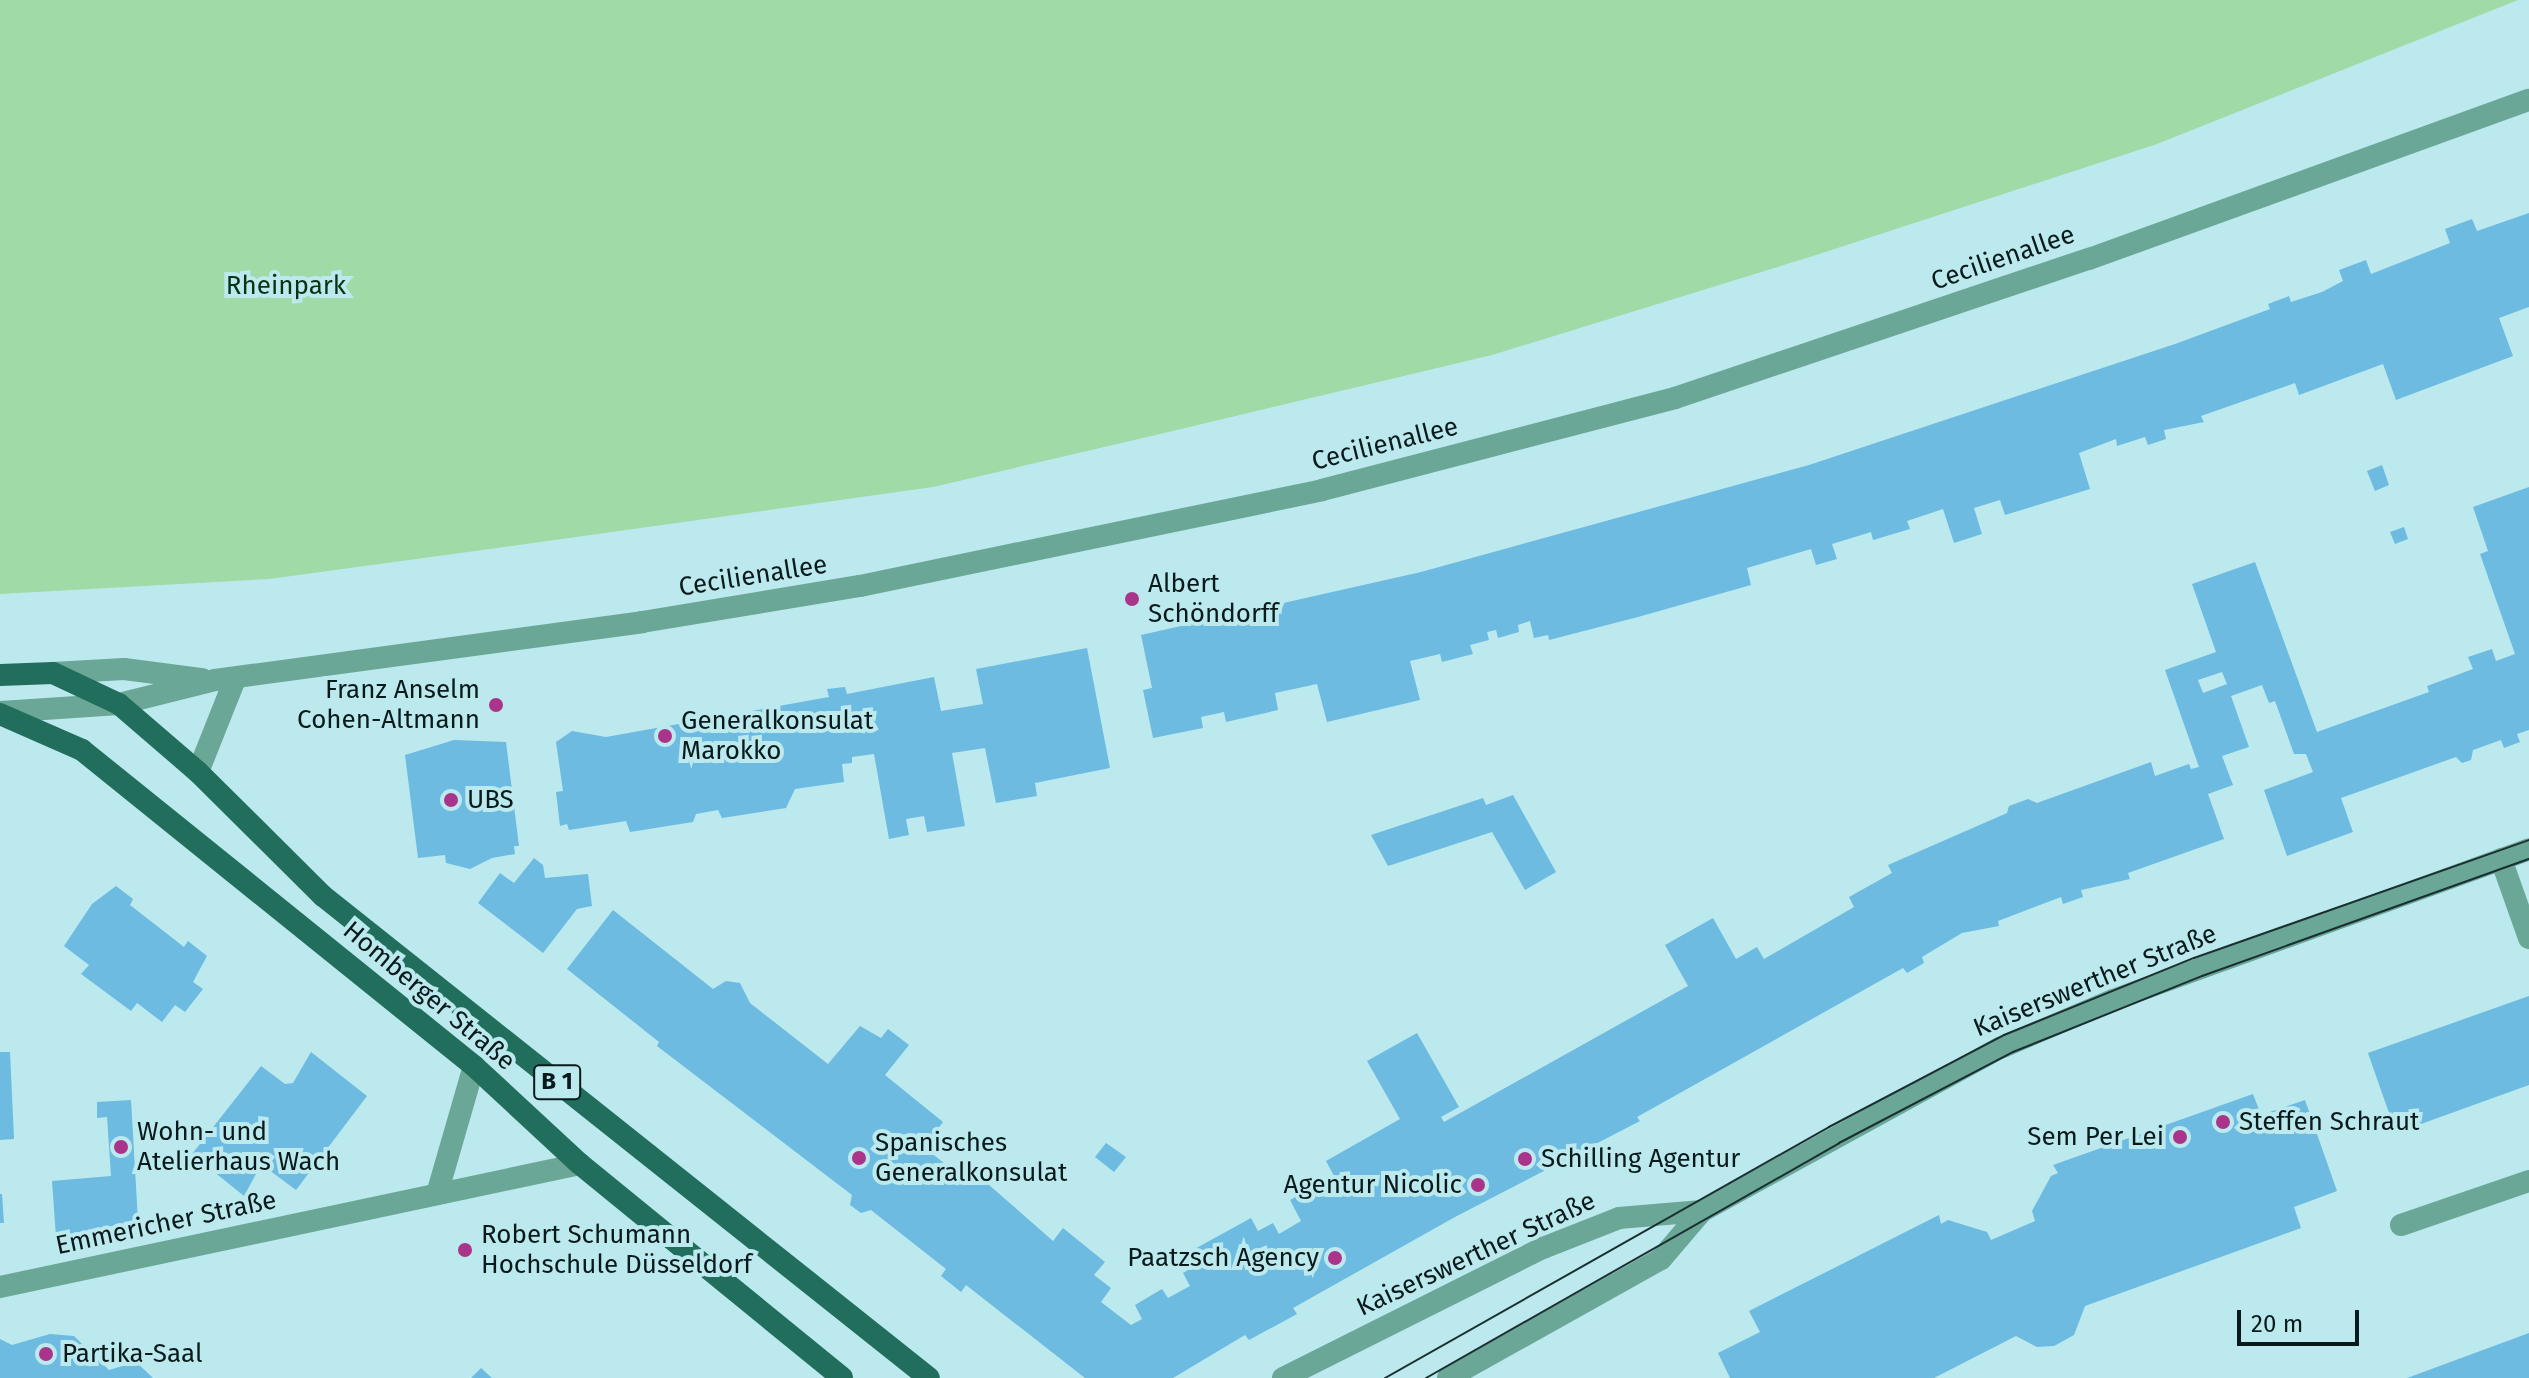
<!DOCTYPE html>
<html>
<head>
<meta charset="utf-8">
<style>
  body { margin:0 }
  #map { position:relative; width:2529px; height:1378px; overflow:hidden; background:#bbe9ed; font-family:"Fira Sans",sans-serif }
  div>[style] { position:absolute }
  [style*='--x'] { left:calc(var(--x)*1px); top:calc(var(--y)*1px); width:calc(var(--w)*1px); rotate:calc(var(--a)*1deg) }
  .green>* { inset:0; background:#a0daa7 }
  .building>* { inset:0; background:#6dbbe0 }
  .service>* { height:22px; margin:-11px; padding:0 11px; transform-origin:11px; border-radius:11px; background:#6aa797 }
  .minor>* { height:22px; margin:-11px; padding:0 11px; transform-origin:11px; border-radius:11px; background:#6aa797 }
  .tertiary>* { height:22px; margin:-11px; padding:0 11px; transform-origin:11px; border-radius:11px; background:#6aa797 }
  .primary>* { height:22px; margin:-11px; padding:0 11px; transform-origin:11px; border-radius:11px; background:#226e5d }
  .tram>* { height:2px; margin:-1px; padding:0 1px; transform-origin:1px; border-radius:1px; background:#1b2f31 }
  .dots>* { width:22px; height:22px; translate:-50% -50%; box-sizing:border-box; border:4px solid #bbe9ed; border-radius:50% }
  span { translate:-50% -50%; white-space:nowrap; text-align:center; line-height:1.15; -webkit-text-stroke:8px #bbe9ed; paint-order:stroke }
  .shield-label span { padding:2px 6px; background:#bbe9ed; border:2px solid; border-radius:6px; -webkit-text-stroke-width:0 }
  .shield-label { font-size:24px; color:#091a1c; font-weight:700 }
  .street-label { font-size:26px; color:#091a1c }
  .park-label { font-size:26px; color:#083313 }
  .poi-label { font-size:26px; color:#091a1c }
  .left { translate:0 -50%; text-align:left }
  .right { translate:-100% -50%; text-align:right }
  .scale { position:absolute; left:2237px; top:1310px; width:122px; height:36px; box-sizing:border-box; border:4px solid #091a1c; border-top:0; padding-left:10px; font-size:24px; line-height:28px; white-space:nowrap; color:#091a1c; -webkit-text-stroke:6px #bbe9ed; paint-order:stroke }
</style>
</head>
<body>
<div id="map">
  <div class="green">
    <div style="clip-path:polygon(0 0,2518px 0,2157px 144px,1813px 256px,1492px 355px,1160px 434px,933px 487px,533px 543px,269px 579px,0 594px)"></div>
  </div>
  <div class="building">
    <div style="clip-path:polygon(2529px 213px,2529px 307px,2499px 318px,2513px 356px,2396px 400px,2383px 364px,2299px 395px,2295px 383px,2201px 416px,2204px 422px,2164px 430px,2166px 439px,2148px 445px,2145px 437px,2117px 446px,2116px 439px,2079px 453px,2090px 489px,2005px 515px,2000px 500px,1974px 508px,1982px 534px,1954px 543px,1943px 509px,1907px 521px,1910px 529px,1873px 540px,1871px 532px,1832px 544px,1837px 559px,1816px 565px,1811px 549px,1747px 568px,1751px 585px,1638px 617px,1549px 640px,1548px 635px,1534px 638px,1530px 621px,1518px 625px,1519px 632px,1498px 638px,1496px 630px,1487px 632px,1489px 640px,1470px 645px,1473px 654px,1442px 662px,1440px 654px,1410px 661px,1420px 700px,1327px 722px,1317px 684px,1275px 693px,1278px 710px,1226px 722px,1224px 712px,1201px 717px,1203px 728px,1153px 738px,1143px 690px,1152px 688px,1141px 635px,1421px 572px,1809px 465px,2175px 344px,2270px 309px,2268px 304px,2289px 296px,2291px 302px,2322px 292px,2343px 281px,2339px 270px,2366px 260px,2371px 274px,2450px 243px,2445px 229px,2472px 219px,2477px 231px)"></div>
    <div style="clip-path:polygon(2382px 465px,2389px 485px,2375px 491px,2367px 471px)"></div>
    <div style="clip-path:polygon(evenodd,2529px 487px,2529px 730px,2517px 734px,2520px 742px,2504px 748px,2501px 740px,2473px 750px,2471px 760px,2462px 763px,2456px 757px,2341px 798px,2353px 832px,2287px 856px,2264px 790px,2313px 772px,2306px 754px,2294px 754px,2275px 701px,2269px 703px,2262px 685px,2231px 696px,2249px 747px,2222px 756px,2233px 785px,2208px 794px,2224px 839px,2128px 873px,2130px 879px,2081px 890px,2083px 897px,2063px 904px,2061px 897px,1998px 921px,1999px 926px,1962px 933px,1922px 957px,1924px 963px,1907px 973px,1903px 968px,1637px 1117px,1640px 1121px,1455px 1217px,1293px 1308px,1297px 1314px,1249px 1340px,1245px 1335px,1173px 1378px,1085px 1378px,966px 1285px,961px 1292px,941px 1276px,946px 1269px,871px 1210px,861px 1213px,850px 1205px,852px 1195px,657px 1046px,659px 1042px,567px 969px,613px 910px,713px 989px,726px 981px,740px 983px,750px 1003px,828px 1064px,860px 1026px,881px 1038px,888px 1029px,909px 1045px,885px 1075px,943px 1122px,924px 1147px,956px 1173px,964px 1163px,1053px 1241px,1063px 1228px,1105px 1262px,1094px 1275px,1111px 1288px,1101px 1302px,1131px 1325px,1142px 1319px,1135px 1305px,1162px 1289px,1168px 1298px,1190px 1286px,1183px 1273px,1198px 1264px,1191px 1251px,1251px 1218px,1258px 1231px,1273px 1223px,1279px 1234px,1301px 1221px,1290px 1200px,1334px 1176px,1326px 1161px,1400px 1119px,1367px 1061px,1417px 1033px,1459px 1107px,1441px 1117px,1444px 1122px,1688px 986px,1665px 945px,1713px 918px,1736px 959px,1757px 947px,1764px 959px,1854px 907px,1849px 897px,1892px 873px,1888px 865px,2007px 813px,2009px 806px,2028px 799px,2037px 803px,2151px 762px,2155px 776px,2189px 764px,2191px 769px,2199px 767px,2165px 670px,2216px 652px,2192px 584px,2255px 562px,2317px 732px,2429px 692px,2427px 686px,2473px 669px,2468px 657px,2492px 649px,2496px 661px,2515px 654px,2480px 554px,2488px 551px,2473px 507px,2529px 487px,2222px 672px,2227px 684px,2203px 693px,2198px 680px,2222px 672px)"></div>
    <div style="clip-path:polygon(2404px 527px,2408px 539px,2395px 544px,2390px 532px)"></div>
    <div style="clip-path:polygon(1087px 648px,1110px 768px,1035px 783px,1037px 796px,996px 803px,985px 748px,952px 753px,965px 826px,927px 832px,924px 816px,906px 819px,909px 835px,889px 839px,874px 754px,852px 757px,852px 763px,842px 764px,844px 782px,795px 789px,786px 808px,722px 818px,718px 810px,696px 814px,693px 822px,630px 832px,626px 821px,569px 830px,567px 824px,560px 826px,556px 792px,563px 791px,556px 742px,572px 731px,606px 737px,829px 697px,827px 689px,845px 687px,847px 694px,934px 677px,941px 711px,983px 704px,976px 669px)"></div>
    <div style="clip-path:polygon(454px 740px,506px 742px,519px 846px,514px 846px,515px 854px,492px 858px,470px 869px,446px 863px,445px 855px,418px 858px,405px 755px)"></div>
    <div style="clip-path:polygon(1513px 795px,1556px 872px,1525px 890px,1492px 832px,1388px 866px,1371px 835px,1483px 798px,1486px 805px)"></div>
    <div style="clip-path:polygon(534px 858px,543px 865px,545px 878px,588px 874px,592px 906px,577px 909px,543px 953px,478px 903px,500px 873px,514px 883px)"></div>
    <div style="clip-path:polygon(116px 886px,133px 899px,130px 905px,184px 947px,188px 941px,207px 956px,193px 982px,203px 989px,185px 1012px,175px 1005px,162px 1022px,137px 1003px,131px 1011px,81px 974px,89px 965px,64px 946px,92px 904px)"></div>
    <div style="clip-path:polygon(2529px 996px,2529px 1085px,2396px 1133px,2368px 1053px)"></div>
    <div style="clip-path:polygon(0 1052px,10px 1052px,14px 1139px,0 1140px)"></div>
    <div style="clip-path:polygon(311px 1052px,367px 1096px,296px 1190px,269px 1170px,269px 1163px,261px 1165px,244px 1196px,192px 1154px,261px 1066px,285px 1084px,293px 1083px)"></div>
    <div style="clip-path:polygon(2253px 1094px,2261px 1115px,2305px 1100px,2337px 1191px,2294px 1207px,2301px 1228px,2085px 1306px,2074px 1335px,2054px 1346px,2037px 1347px,2016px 1336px,1934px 1378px,1730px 1378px,1718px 1353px,1760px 1332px,1749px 1311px,1939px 1215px,1941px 1224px,1948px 1220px,1987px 1232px,1991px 1240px,2035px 1221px,2032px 1211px,2051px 1176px,2058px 1173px,2053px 1165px)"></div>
    <div style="clip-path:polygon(131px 1100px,138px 1221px,56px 1237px,52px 1181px,111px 1176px,107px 1117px,97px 1118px,97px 1102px)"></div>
    <div style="clip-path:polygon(1106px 1143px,1126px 1157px,1114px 1172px,1095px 1157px)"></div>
    <div style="clip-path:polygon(0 1194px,2px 1194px,4px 1223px,0 1223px)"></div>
    <div style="clip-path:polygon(2529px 1333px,2529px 1378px,2407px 1378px)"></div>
    <div style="clip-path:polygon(50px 1334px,74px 1336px,109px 1370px,136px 1362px,153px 1378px,0 1378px,0 1339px,12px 1345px)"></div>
    <div style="clip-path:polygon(481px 1368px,492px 1378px,471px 1378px)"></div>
  </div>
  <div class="service">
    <div style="--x:2501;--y:859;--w:84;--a:70.5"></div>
    <div style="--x:2401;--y:1225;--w:135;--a:-19"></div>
  </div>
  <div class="minor">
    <div style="--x:437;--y:1194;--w:133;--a:-73.9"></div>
    <div style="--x:0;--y:1287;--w:593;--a:-11.97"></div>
  </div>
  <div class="tertiary">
    <div style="--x:53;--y:673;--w:71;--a:-3.2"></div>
    <div style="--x:124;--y:669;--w:79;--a:7.3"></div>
    <div style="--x:0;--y:712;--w:119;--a:-3.8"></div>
    <div style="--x:119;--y:704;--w:99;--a:-14"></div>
    <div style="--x:215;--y:680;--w:431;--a:-7.7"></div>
    <div style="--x:642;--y:622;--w:221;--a:-9.4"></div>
    <div style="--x:860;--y:586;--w:472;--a:-11.7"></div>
    <div style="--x:1322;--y:490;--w:365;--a:-14.6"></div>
    <div style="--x:1675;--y:398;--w:437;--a:-18.6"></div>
    <div style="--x:2089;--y:259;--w:468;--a:-19.9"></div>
    <div style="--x:198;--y:772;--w:100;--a:-68.3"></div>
    <div style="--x:1283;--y:1378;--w:291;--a:-26.6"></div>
    <div style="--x:1543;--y:1248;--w:82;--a:-21.5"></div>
    <div style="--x:1619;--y:1218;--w:83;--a:-4.8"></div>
    <div style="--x:1448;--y:1378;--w:244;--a:-29.2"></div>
    <div style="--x:1661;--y:1259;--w:63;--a:-49.5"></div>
    <div style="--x:1702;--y:1211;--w:340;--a:-28.7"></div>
    <div style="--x:2000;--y:1048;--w:123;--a:-23"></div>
    <div style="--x:2113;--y:1000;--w:443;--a:-19.9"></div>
  </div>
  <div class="primary">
    <div style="--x:0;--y:675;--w:53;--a:-2.2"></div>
    <div style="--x:53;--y:673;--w:73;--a:25.2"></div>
    <div style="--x:119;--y:704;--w:104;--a:40.7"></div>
    <div style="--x:198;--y:772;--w:176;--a:44.8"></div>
    <div style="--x:323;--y:896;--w:774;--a:38.5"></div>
    <div style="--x:0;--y:714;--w:90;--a:23.7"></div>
    <div style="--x:82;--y:750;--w:504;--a:38.87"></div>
    <div style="--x:474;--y:1066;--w:144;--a:42.8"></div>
    <div style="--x:580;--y:1164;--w:338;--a:39.2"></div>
  </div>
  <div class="tram">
    <div style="--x:1385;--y:1378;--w:510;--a:-29.48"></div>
    <div style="--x:1829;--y:1127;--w:198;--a:-27.7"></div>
    <div style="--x:2004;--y:1035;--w:205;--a:-22.1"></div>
    <div style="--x:2194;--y:958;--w:355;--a:-19.4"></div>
    <div style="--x:1426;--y:1378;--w:475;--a:-29.6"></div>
    <div style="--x:1839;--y:1143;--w:196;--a:-27.6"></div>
    <div style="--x:2013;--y:1052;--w:204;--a:-21.9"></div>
    <div style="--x:2202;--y:976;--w:347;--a:-19.7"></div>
  </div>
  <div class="dots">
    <div style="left:1132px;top:599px;background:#ab348b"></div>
    <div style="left:496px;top:705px;background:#ab348b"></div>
    <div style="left:665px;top:736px;background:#ab348b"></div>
    <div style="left:451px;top:800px;background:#ab348b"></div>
    <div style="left:2223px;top:1122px;background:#ab348b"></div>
    <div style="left:2180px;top:1137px;background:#ab348b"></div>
    <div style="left:121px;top:1147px;background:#ab348b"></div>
    <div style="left:859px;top:1158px;background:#ab348b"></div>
    <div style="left:1525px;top:1159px;background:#ab348b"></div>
    <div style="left:1478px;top:1185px;background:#ab348b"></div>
    <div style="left:465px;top:1250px;background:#ab348b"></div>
    <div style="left:1335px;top:1258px;background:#ab348b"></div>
    <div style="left:46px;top:1354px;background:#ab348b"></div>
  </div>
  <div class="shield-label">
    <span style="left:557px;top:1082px">B 1</span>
  </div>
  <div class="street-label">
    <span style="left:2003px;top:258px;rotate:-19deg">Cecilienallee</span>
    <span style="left:1385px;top:444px;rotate:-14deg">Cecilienallee</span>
    <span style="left:753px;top:576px;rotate:-9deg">Cecilienallee</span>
    <span style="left:2095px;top:981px;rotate:-22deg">Kaiserswerther Straße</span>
    <span style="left:429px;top:996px;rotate:40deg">Homberger Straße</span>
    <span style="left:166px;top:1223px;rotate:-12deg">Emmericher Straße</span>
    <span style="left:1476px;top:1254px;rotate:-25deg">Kaiserswerther Straße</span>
  </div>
  <div class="park-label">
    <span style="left:286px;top:286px">Rheinpark</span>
  </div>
  <div class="poi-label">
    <span class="left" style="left:1148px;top:599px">Albert<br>Schöndorff</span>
    <span class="right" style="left:480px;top:705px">Franz Anselm<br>Cohen-Altmann</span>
    <span class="left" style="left:681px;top:736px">Generalkonsulat<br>Marokko</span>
    <span class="left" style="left:467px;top:800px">UBS</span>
    <span class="left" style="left:2239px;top:1122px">Steffen Schraut</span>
    <span class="left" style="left:137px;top:1147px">Wohn- und<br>Atelierhaus Wach</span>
    <span class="right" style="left:2164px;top:1137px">Sem Per Lei</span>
    <span class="left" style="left:875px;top:1158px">Spanisches<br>Generalkonsulat</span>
    <span class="left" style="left:1541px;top:1159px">Schilling Agentur</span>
    <span class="right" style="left:1462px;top:1185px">Agentur Nicolic</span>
    <span class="left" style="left:481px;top:1250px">Robert Schumann<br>Hochschule Düsseldorf</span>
    <span class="right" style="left:1319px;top:1258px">Paatzsch Agency</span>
    <span class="left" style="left:62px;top:1354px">Partika-Saal</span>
  </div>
  <div class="scale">20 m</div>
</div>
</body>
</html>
